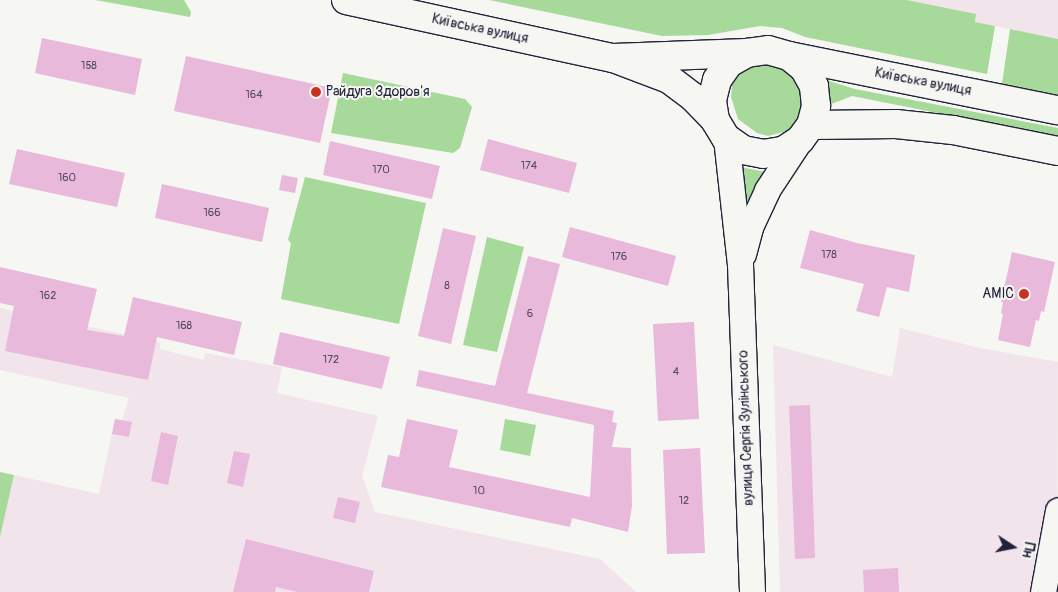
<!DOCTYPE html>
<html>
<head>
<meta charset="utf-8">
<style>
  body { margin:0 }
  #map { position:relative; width:1058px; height:592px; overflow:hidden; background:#f6f6f2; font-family:Pangolin,sans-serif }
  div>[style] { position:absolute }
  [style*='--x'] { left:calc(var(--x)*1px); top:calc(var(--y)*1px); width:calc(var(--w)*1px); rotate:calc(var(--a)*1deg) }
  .built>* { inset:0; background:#f2e4eb }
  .green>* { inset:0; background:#a6d99a }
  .building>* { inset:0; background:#e8b9db }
  .roads { filter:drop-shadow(1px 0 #22223b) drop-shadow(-1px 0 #22223b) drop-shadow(0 1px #22223b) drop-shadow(0 -1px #22223b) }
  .minor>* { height:25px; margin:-12.5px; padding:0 12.5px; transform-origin:12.5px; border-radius:12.5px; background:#f6f6f2 }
  .major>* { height:28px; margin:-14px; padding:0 14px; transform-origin:14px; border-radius:14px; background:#f6f6f2 }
  .dots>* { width:14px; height:14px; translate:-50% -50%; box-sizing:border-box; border:2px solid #f6f6f2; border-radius:50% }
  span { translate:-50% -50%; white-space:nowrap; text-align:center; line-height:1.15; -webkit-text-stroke:4px #f6f6f2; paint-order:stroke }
  .number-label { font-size:11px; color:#544863 }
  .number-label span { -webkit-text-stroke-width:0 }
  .street-label { font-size:14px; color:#22223b }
  .poi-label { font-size:14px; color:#22223b }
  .left { translate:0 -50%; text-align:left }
  .right { translate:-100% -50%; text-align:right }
  .north { position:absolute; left:988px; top:522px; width:50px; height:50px; -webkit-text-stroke:4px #f6f6f2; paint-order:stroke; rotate:101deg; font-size:14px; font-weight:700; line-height:20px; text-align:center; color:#22223b }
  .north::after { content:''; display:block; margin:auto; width:18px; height:22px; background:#22223b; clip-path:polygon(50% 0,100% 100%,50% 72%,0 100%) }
</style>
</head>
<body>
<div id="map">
  <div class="built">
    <div style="clip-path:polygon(907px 0,1058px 0,1058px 39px,975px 22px,976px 14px)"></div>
    <div style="clip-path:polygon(0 308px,160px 342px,160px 349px,204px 360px,205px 353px,282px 367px,277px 393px,378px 416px,362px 476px,375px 512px,600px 559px,636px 592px,0 592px,0 537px,14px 475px,99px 494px,115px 419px,122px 421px,129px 398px,0 370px)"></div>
    <div style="clip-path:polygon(900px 328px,980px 348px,1058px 362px,1057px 592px,780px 592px,773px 345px,892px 377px)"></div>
  </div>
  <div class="green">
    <div style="clip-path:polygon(95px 0,184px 0,191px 12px,190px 17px)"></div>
    <div style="clip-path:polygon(489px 0,907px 0,976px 14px,975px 22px,995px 26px,987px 74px,805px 37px,782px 28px,760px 26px,708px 35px,662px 36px)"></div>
    <div style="clip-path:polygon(1010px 29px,1058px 39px,1058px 95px,1002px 84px)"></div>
    <div style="clip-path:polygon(755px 59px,799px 69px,806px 113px,791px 130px,768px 136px,757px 133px,738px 119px,731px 97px,732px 85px,745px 66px)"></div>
    <div style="clip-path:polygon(343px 73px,465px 99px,472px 107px,460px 148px,453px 153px,331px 133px)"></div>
    <div style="clip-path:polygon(826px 80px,855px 89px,1058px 128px,1058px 137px,852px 96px,829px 105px)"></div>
    <div style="clip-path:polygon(736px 166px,765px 172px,739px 217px)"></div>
    <div style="clip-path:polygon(305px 177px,426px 203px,399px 324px,281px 299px,291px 243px,288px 240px)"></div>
    <div style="clip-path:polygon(487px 237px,524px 247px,497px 352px,463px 345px)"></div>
    <div style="clip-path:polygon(505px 419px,536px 425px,530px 456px,500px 450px)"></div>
    <div style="clip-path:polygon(0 472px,14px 475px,0 537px)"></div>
  </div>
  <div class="building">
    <div style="clip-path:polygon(42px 38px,142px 59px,135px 95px,35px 73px)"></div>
    <div style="clip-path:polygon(186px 56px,332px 88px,320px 143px,174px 111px)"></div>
    <div style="clip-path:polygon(488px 139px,577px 163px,569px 193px,480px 170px)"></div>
    <div style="clip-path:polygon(330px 141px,440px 166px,432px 199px,323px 175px)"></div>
    <div style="clip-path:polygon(17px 149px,125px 173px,117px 207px,9px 184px)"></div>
    <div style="clip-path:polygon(282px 175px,298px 178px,295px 193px,279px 190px)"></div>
    <div style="clip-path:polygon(162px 184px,269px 208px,262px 242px,155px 218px)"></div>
    <div style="clip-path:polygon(570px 227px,676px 256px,668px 286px,562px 257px)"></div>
    <div style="clip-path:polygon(443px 228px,476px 236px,451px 344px,418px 336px)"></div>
    <div style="clip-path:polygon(810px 230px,857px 243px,915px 255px,909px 292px,887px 287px,879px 317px,856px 311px,864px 284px,800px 268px)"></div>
    <div style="clip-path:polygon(1012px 252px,1055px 262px,1044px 312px,1041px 311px,1039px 321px,1036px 320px,1030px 347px,998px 340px,1003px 314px,1001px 313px,1003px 302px,1001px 302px)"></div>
    <div style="clip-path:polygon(528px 256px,560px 264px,527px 393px,614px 411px,612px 422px,617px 423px,612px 447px,631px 448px,632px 506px,628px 532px,572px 518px,570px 527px,381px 487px,388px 455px,399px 457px,407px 419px,458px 430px,449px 467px,590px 497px,594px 425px,416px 386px,419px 370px,495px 386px)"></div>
    <div style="clip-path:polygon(0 267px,97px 289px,87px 330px,124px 336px,133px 297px,242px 322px,234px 355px,157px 337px,148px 380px,5px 351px,14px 306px,0 303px)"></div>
    <div style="clip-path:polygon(694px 322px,699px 419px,658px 421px,653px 324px)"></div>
    <div style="clip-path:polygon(280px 332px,390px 357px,382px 389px,273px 364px)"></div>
    <div style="clip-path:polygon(810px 405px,815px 558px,795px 559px,789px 406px)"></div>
    <div style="clip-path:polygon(115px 419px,132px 422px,129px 437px,112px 434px)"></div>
    <div style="clip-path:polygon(161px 432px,178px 436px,168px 485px,151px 481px)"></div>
    <div style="clip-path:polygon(700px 448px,705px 553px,667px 554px,663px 450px)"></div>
    <div style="clip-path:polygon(234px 451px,250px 454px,243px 487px,227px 483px)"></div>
    <div style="clip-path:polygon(338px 497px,360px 502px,355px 523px,333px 518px)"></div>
    <div style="clip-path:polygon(246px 539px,374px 571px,369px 592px,297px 592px,276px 587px,275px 592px,233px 592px)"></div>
    <div style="clip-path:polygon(898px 568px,899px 592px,864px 592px,863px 570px)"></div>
  </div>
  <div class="roads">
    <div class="minor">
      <div style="--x:726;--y:138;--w:127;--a:83.7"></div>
      <div style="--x:740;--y:264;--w:328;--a:87.9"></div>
      <div style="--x:743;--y:254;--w:30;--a:-75"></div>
      <div style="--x:751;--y:225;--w:38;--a:-65"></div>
      <div style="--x:767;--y:190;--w:60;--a:-56.6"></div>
      <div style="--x:1043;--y:592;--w:83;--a:-79.6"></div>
    </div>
    <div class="major">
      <div style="--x:346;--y:0;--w:273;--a:12.3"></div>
      <div style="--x:613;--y:58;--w:60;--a:20.6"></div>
      <div style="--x:669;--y:79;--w:31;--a:37"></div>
      <div style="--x:694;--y:98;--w:30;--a:46"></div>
      <div style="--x:715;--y:120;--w:21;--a:59"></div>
      <div style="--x:726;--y:138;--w:21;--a:35"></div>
      <div style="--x:743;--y:150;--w:20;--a:11"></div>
      <div style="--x:763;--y:154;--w:20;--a:-9"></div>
      <div style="--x:783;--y:151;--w:20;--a:-33"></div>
      <div style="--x:800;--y:140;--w:19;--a:-54"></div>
      <div style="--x:811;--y:125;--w:20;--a:-75"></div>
      <div style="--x:816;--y:106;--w:20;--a:-96"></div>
      <div style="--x:814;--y:86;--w:21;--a:-119"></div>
      <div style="--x:804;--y:68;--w:19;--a:-141"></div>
      <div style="--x:789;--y:56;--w:22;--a:-164"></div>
      <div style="--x:768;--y:50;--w:21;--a:172"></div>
      <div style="--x:747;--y:53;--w:134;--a:177.9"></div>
      <div style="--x:789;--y:56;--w:274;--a:11.4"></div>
      <div style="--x:715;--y:120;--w:20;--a:-99"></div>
      <div style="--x:712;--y:100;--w:21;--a:-76"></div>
      <div style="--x:717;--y:80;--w:21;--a:-55"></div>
      <div style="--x:729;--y:63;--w:21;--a:-29"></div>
      <div style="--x:811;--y:125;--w:85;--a:-0.7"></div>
      <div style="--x:896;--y:124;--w:57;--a:6"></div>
      <div style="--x:953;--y:130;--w:107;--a:11.3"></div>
    </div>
  </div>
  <div class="dots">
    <div style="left:316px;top:92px;background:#c8321e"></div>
    <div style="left:1024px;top:294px;background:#c8321e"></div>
  </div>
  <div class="number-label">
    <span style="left:89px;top:66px">158</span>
    <span style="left:254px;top:95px">164</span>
    <span style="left:529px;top:166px">174</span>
    <span style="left:381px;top:170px">170</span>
    <span style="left:67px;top:178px">160</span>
    <span style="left:212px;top:213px">166</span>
    <span style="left:829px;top:255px">178</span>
    <span style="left:619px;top:257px">176</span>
    <span style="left:447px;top:286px">8</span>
    <span style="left:48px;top:296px">162</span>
    <span style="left:530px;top:314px">6</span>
    <span style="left:184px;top:326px">168</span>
    <span style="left:331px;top:360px">172</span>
    <span style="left:676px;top:372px">4</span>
    <span style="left:479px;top:491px">10</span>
    <span style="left:684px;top:501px">12</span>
  </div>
  <div class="street-label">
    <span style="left:480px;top:29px;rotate:12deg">Київська вулиця</span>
    <span style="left:923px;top:82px;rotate:11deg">Київська вулиця</span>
    <span style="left:746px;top:428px;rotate:-92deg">вулиця Сергія Зулінського</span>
  </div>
  <div class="poi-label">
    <span class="left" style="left:326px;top:92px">Райдуга Здоров'я</span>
    <span class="right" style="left:1014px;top:294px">АМІС</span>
  </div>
  <div class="north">Пн</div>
</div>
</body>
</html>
